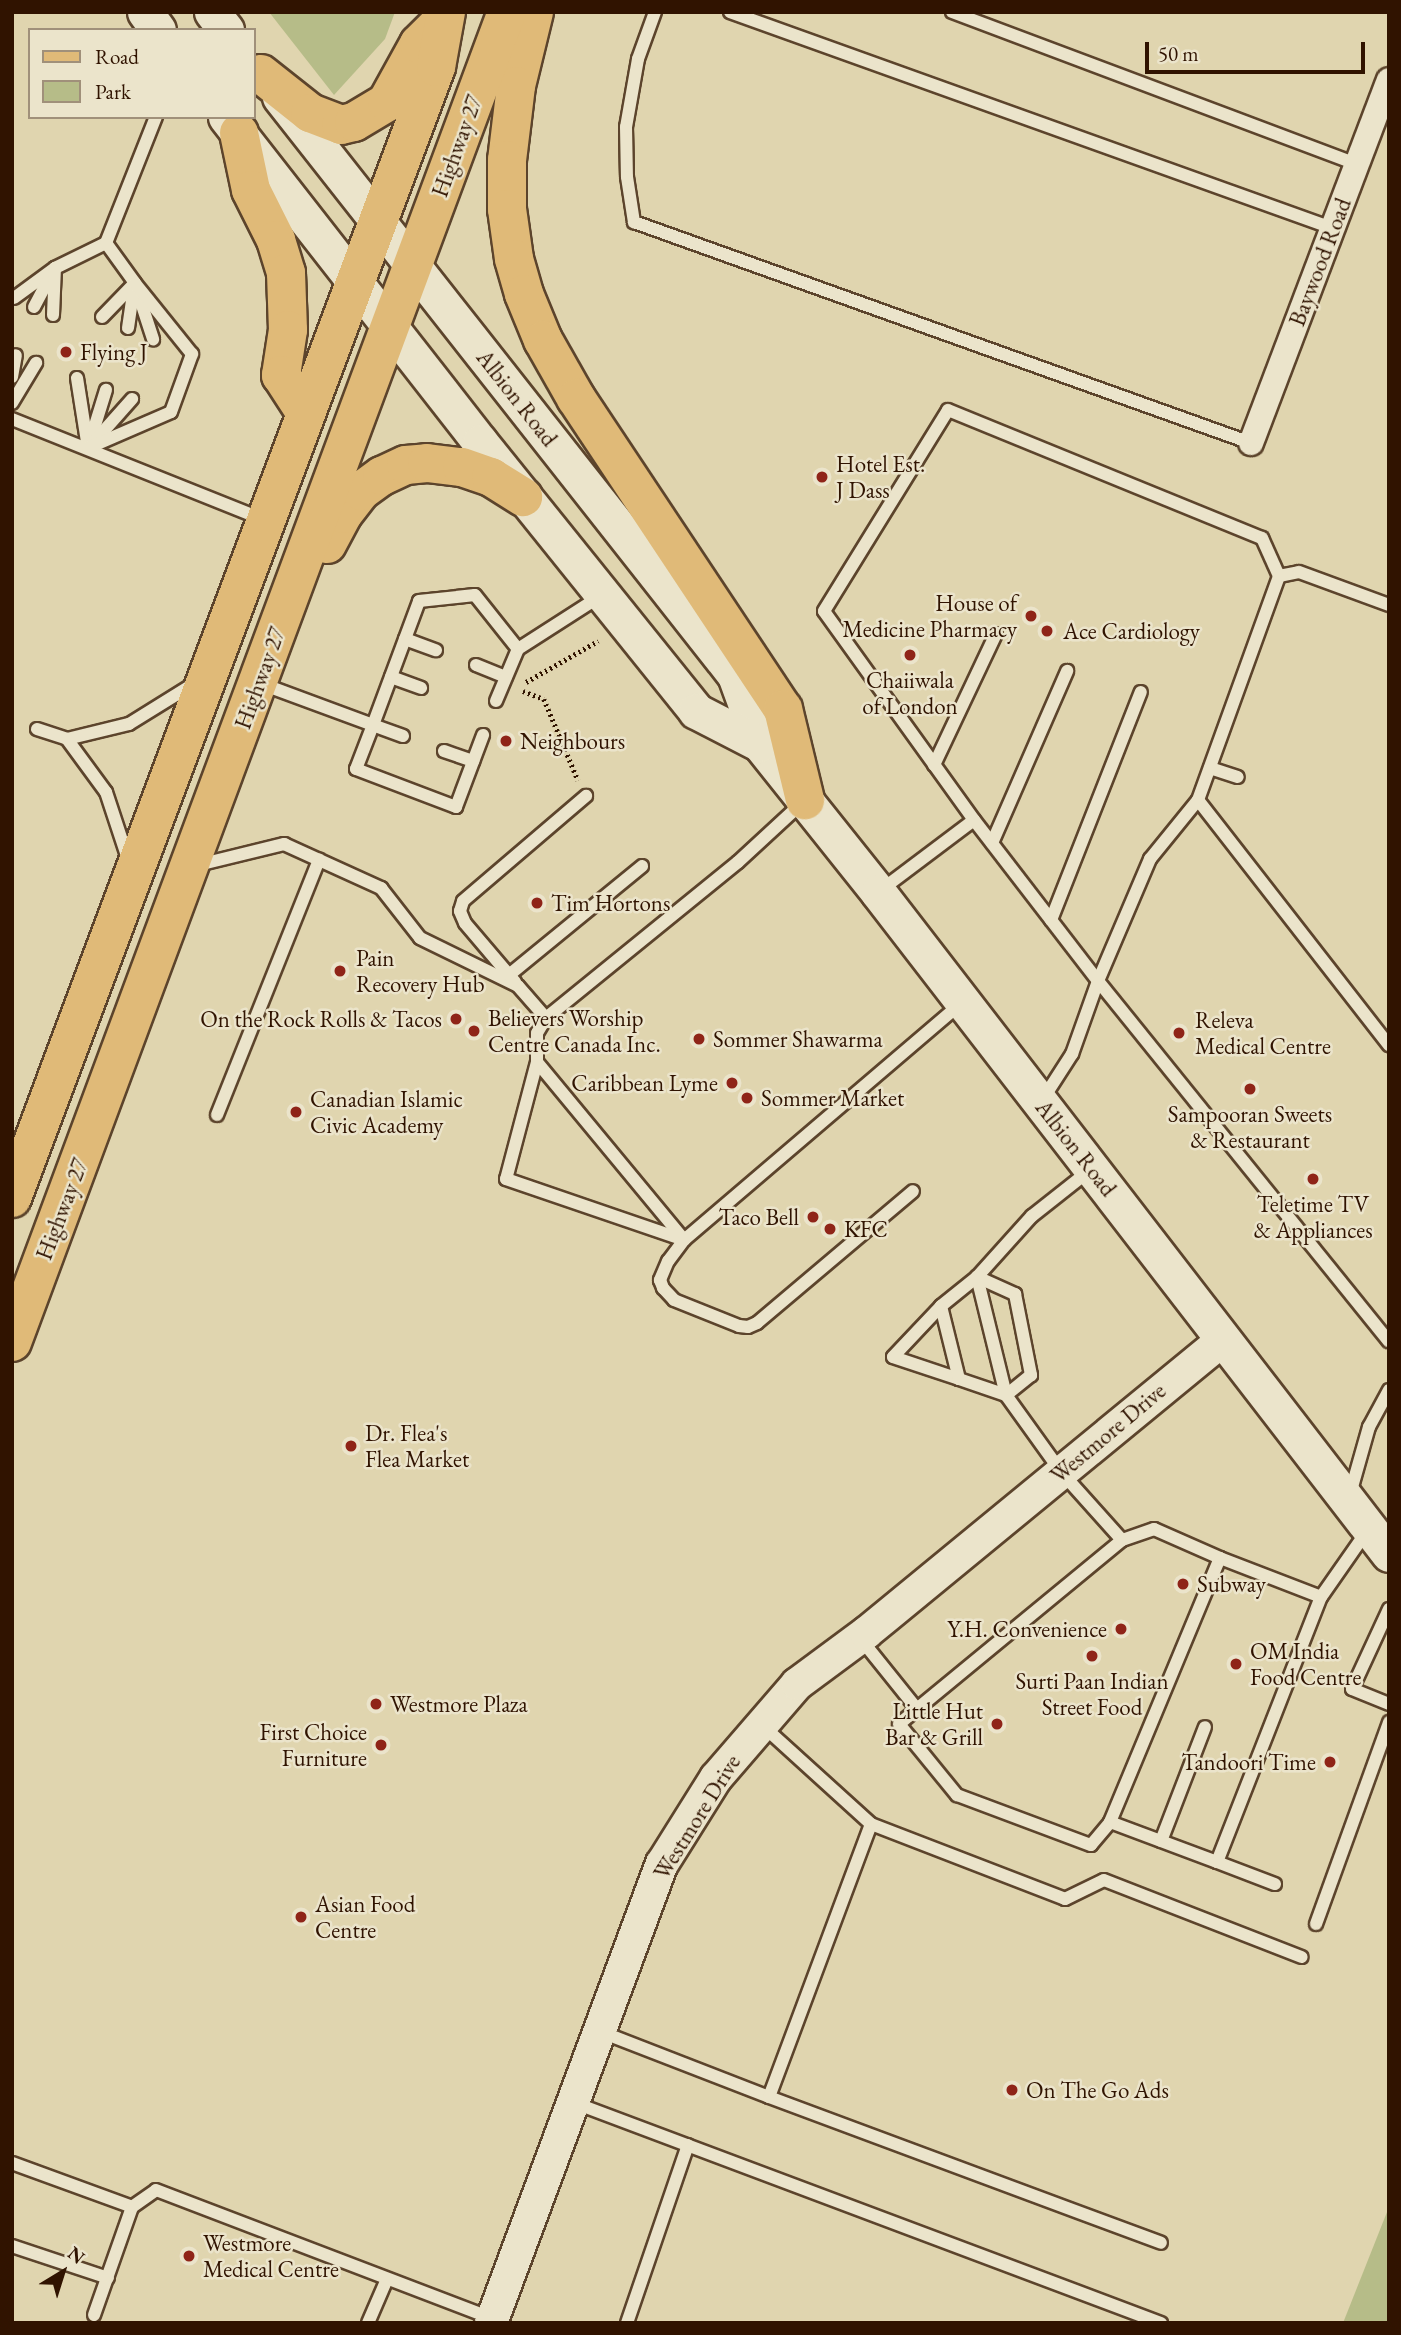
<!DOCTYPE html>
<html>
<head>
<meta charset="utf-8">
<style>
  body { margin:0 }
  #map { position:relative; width:1401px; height:2335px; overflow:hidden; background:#e0d5af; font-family:"EB Garamond",serif }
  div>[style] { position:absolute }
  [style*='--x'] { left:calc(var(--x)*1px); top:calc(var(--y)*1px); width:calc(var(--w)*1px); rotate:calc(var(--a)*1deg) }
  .green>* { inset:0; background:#b6bc88 }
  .path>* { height:4.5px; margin-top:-2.25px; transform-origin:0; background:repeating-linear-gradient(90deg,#301300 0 2px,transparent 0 5.5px) }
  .roads { filter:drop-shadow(2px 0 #5c442c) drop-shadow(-2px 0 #5c442c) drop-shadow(0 2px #5c442c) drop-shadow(0 -2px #5c442c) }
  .service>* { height:12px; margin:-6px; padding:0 6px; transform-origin:6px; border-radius:6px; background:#ebe4cb }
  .minor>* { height:24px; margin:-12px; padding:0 12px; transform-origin:12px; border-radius:12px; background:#ebe4cb }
  .tertiary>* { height:32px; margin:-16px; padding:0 16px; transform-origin:16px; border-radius:16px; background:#ebe4cb }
  .secondary>* { height:35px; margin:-17.5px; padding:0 17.5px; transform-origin:17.5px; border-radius:17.5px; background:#ebe4cb }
  .primary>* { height:38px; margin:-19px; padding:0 19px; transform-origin:19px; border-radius:19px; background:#e0ba78 }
  .dots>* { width:19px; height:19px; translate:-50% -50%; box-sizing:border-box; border:4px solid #ebe4cb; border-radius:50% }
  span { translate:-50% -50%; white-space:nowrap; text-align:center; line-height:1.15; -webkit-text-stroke:5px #ebe4cb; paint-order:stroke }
  .street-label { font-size:23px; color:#301300 }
  .poi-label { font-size:23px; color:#301300 }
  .left { translate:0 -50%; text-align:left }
  .right { translate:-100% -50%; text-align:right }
  .frame { position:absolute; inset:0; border:14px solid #301300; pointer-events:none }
  .legend { position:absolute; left:28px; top:28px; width:228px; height:91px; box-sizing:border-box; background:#ebe4cb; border:2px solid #a0907a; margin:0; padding:9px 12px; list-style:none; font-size:21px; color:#301300 }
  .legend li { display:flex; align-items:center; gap:14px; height:35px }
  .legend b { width:35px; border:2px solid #a0907a }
  .north { position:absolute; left:28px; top:2237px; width:70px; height:70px; -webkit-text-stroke:5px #ebe4cb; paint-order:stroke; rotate:38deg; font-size:19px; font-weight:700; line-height:28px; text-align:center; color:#301300 }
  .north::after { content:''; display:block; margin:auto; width:24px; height:32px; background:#301300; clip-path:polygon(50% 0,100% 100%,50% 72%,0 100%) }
  .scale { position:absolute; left:1145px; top:42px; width:220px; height:32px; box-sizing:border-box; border:4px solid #301300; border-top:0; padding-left:9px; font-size:21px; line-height:24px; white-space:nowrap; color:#301300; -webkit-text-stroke:5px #ebe4cb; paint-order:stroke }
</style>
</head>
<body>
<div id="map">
  <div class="green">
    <div style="clip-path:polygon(269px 12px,395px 12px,385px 39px,334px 95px)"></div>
    <div style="clip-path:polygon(1389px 2207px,1389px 2323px,1343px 2323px)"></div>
  </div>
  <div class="path">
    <div style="--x:526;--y:682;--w:83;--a:-29.7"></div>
    <div style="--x:523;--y:691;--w:22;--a:21"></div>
    <div style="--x:544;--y:699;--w:88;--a:67.2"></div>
  </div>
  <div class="roads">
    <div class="service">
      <div style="--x:655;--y:12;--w:50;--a:109.9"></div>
      <div style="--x:638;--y:59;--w:69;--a:100"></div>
      <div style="--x:626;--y:127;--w:50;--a:88.9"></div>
      <div style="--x:627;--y:177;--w:46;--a:81.2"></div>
      <div style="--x:634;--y:222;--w:655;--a:19.71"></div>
      <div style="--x:730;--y:12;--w:640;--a:19.74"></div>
      <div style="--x:952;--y:12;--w:433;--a:20.6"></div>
      <div style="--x:137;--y:290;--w:52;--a:71.9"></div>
      <div style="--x:14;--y:298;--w:51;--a:-36.2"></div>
      <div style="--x:55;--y:268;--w:57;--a:-26.1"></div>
      <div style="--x:106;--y:243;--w:136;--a:-68.4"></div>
      <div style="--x:34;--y:307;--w:40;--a:-62"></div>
      <div style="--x:53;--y:315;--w:47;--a:-87.6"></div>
      <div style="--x:102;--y:317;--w:47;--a:-45.9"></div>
      <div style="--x:135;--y:283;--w:49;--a:-125.9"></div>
      <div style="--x:128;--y:328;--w:41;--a:-81.7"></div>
      <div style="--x:12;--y:377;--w:22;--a:-80"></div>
      <div style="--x:77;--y:378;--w:71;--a:81.1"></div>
      <div style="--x:88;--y:448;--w:61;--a:-72.8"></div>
      <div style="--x:12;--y:403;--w:47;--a:-59"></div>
      <div style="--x:12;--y:419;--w:269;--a:21.8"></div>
      <div style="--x:93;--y:443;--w:59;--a:-48.4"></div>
      <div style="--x:88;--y:448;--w:90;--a:-23.4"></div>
      <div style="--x:171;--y:412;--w:62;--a:-70.1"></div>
      <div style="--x:192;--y:354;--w:91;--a:-128.8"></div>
      <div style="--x:405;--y:639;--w:33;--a:20"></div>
      <div style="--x:476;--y:665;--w:32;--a:22"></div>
      <div style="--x:391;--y:677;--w:32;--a:20"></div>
      <div style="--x:262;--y:684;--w:118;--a:20.3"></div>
      <div style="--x:373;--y:725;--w:132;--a:-69.6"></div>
      <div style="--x:419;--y:601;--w:56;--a:-6.1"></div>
      <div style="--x:475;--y:595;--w:69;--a:51.5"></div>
      <div style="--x:518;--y:649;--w:100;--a:-32.7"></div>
      <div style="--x:496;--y:701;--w:56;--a:-67.1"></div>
      <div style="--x:37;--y:729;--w:32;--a:18"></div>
      <div style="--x:67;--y:739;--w:64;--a:-13.6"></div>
      <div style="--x:129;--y:724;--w:78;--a:-31.8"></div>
      <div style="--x:403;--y:736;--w:32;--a:-160"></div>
      <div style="--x:373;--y:725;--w:47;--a:111.1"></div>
      <div style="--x:356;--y:769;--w:107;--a:20.8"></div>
      <div style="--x:456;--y:807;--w:77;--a:-69.4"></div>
      <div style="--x:67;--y:739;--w:66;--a:53.7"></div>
      <div style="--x:106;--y:792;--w:71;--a:71.8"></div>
      <div style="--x:444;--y:751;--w:31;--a:19"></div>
      <div style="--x:934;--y:765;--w:145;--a:-64.7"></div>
      <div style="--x:1210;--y:768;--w:29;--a:18"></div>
      <div style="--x:1198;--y:800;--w:311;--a:52.1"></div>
      <div style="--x:974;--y:820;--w:257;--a:-125.7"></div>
      <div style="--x:824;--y:611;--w:236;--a:-58.3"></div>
      <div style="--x:948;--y:410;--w:339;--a:22.2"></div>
      <div style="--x:1262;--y:538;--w:42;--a:65.9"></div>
      <div style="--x:992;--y:843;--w:188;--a:-66.4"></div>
      <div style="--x:198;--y:865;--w:89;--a:-13.7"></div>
      <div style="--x:284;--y:844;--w:107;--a:24.4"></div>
      <div style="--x:381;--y:888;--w:63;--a:52"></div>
      <div style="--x:420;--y:938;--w:109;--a:26.1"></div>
      <div style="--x:518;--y:986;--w:43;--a:48.8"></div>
      <div style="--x:546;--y:1018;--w:247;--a:-39.1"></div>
      <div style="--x:738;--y:862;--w:87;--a:-42.7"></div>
      <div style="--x:881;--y:890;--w:116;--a:-37"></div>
      <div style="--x:974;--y:820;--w:203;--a:52.4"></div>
      <div style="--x:1098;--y:981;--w:463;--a:51.1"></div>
      <div style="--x:1051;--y:920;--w:245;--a:-68.5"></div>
      <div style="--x:509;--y:975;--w:172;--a:-39.3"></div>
      <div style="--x:515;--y:982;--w:77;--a:-130.3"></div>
      <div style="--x:465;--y:923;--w:13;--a:-113"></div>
      <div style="--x:460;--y:911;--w:10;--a:-73"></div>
      <div style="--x:463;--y:901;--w:162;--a:-40.5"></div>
      <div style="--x:546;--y:1018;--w:17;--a:121"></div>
      <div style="--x:537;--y:1033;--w:29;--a:90"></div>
      <div style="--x:537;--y:1062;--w:231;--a:50.4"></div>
      <div style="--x:684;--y:1240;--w:363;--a:-40.5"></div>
      <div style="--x:537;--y:1062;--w:121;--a:104.8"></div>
      <div style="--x:506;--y:1179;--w:188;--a:18.9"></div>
      <div style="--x:684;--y:1240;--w:26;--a:127"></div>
      <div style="--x:668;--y:1261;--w:21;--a:113"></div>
      <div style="--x:660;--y:1280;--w:9;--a:69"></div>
      <div style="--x:663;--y:1288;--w:16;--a:47"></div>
      <div style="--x:674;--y:1300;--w:70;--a:21.8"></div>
      <div style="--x:739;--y:1326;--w:9;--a:6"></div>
      <div style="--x:748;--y:1327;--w:10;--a:-24"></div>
      <div style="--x:757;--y:1323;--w:204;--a:-40.2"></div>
      <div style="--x:1043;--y:1099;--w:54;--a:-57.2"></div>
      <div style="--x:1072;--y:1054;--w:77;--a:-70.4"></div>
      <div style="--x:1098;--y:981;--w:133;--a:-66.9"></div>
      <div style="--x:1150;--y:859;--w:76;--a:-50.9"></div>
      <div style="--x:1198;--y:800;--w:238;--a:-70.1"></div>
      <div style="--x:1279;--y:576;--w:20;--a:-11"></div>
      <div style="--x:1299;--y:572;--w:96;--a:20.1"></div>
      <div style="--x:217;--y:1115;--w:275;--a:-68.2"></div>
      <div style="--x:977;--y:1277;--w:42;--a:24.1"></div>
      <div style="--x:1015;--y:1294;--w:83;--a:78.8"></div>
      <div style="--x:1031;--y:1375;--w:32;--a:141"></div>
      <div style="--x:1006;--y:1395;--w:122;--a:-103.8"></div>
      <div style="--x:941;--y:1306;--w:70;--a:133.3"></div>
      <div style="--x:893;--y:1357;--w:70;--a:18.4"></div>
      <div style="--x:1350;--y:1494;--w:70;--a:-74.2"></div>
      <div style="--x:1369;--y:1427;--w:42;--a:-61.6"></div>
      <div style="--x:1220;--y:1558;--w:108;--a:21.1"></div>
      <div style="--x:1321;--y:1597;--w:80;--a:-55.1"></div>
      <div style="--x:1389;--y:1609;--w:88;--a:114.8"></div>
      <div style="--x:1352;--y:1689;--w:40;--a:22"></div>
      <div style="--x:860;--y:1638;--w:91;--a:51.2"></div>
      <div style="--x:917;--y:1709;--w:266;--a:-39.5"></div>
      <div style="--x:1122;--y:1540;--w:90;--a:-131.8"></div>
      <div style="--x:1062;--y:1473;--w:96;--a:-125.7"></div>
      <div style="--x:1006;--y:1395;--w:50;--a:-161.2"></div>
      <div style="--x:959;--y:1379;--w:75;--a:-103.9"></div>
      <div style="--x:941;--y:1306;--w:46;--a:-38.9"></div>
      <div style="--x:977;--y:1277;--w:82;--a:-48"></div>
      <div style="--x:1032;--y:1216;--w:73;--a:-38.3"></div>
      <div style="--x:917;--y:1709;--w:23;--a:140"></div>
      <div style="--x:899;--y:1724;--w:92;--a:50.8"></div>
      <div style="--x:957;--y:1795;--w:143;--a:20.5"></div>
      <div style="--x:1091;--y:1845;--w:30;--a:-50"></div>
      <div style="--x:1110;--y:1822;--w:286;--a:-67.4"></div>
      <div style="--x:1220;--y:1558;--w:72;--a:-156.3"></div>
      <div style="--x:1154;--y:1529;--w:34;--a:161"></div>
      <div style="--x:1110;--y:1822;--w:114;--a:20.5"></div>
      <div style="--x:1217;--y:1862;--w:285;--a:-68.6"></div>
      <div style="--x:871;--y:1824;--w:208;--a:21.1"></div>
      <div style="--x:1065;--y:1899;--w:43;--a:-26"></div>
      <div style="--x:1104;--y:1880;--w:212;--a:21.3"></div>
      <div style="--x:1161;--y:1841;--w:122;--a:-68.9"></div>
      <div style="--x:1217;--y:1862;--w:62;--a:20.8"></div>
      <div style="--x:1316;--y:1924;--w:215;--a:-70.1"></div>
      <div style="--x:599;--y:2031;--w:182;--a:21.2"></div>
      <div style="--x:769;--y:2097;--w:291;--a:-69.5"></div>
      <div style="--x:871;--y:1824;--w:146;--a:-137.8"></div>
      <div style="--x:769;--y:2097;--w:418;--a:20.4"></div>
      <div style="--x:575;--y:2103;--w:626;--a:20.58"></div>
      <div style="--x:12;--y:2163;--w:128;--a:20.1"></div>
      <div style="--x:12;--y:2246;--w:101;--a:18.4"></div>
      <div style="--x:94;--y:2315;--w:114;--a:-70.6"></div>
      <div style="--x:132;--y:2207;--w:29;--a:-35"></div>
      <div style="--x:156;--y:2190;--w:361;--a:20.9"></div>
      <div style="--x:368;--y:2323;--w:48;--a:-66.6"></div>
      <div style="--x:627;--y:2323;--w:188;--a:-71.1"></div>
    </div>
    <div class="minor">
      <div style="--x:1251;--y:443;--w:388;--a:-69.2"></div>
    </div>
    <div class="tertiary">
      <div style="--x:491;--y:2323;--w:490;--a:-69.6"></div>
      <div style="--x:662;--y:1864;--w:102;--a:-57.9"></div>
      <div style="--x:716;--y:1778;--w:124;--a:-49.2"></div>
      <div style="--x:797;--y:1684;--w:86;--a:-36.5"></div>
      <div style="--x:866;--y:1633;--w:463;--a:-39.4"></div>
    </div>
    <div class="secondary">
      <div style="--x:145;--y:12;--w:22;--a:54"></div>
      <div style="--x:212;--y:12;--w:23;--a:52"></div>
      <div style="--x:280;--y:97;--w:736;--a:51.79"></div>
      <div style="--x:735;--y:675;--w:73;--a:70.1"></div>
      <div style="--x:760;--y:744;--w:189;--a:51.4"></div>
      <div style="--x:878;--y:892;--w:836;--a:52.34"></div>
      <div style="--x:226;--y:117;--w:412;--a:52"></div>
      <div style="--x:480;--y:442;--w:345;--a:51.2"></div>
      <div style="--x:696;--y:711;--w:72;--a:27.3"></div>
    </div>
    <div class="primary">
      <div style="--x:534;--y:12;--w:76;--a:103.7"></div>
      <div style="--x:516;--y:86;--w:75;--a:96.9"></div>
      <div style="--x:507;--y:160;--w:49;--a:90"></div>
      <div style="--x:507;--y:209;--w:50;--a:82"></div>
      <div style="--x:514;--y:259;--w:36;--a:74"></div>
      <div style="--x:524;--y:294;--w:50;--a:67.6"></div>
      <div style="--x:543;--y:340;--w:67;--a:60.4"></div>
      <div style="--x:576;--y:398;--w:374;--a:56.4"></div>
      <div style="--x:783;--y:709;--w:94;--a:76.4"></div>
      <div style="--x:261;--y:74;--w:63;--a:38.5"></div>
      <div style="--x:310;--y:113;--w:33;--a:21"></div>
      <div style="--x:341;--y:125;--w:13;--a:-13"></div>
      <div style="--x:354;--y:122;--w:39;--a:-31"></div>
      <div style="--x:387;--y:102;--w:66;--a:-61.1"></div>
      <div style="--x:419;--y:44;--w:31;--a:-45"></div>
      <div style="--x:239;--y:133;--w:58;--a:78.1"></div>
      <div style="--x:251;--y:190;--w:56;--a:63.4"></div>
      <div style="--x:276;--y:240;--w:34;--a:73"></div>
      <div style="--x:286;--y:273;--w:57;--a:88"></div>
      <div style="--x:288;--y:330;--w:46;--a:98.8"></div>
      <div style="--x:281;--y:375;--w:44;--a:57"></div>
      <div style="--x:327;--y:544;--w:34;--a:-62"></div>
      <div style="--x:343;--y:514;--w:29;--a:-52"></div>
      <div style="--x:361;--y:491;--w:26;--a:-36"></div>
      <div style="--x:382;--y:476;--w:26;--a:-25"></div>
      <div style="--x:406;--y:465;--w:21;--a:-5"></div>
      <div style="--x:427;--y:463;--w:35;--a:7"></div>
      <div style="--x:462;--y:467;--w:31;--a:19"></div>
      <div style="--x:491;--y:477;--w:38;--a:32"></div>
      <div style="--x:12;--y:1198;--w:1208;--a:-69.45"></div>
      <div style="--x:436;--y:67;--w:56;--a:-79.7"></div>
      <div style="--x:12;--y:1342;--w:1419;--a:-69.59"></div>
    </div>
  </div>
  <div class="dots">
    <div style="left:66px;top:352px;background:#8f2418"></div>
    <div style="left:822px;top:477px;background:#8f2418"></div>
    <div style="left:1031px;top:616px;background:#8f2418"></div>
    <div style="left:1047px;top:631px;background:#8f2418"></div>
    <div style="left:910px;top:655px;background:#8f2418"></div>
    <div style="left:506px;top:741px;background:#8f2418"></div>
    <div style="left:537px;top:903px;background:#8f2418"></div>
    <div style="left:340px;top:971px;background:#8f2418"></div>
    <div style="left:456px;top:1019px;background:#8f2418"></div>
    <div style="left:474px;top:1031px;background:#8f2418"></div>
    <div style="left:1179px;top:1033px;background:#8f2418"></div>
    <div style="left:699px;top:1039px;background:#8f2418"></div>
    <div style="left:732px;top:1083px;background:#8f2418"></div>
    <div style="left:1250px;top:1089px;background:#8f2418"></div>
    <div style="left:747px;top:1098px;background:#8f2418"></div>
    <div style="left:296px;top:1112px;background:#8f2418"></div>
    <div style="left:1313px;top:1179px;background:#8f2418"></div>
    <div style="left:813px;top:1217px;background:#8f2418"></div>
    <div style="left:830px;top:1229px;background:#8f2418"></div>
    <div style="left:351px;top:1446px;background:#8f2418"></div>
    <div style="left:1183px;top:1584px;background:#8f2418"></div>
    <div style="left:1121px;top:1629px;background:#8f2418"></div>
    <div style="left:1092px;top:1656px;background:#8f2418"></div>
    <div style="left:1236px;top:1664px;background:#8f2418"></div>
    <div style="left:376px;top:1704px;background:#8f2418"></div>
    <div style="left:997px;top:1724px;background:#8f2418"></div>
    <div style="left:381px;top:1745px;background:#8f2418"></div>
    <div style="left:1330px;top:1762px;background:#8f2418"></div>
    <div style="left:301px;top:1917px;background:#8f2418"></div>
    <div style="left:1012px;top:2090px;background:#8f2418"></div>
    <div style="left:189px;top:2256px;background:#8f2418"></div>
  </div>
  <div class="street-label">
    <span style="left:457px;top:146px;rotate:-70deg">Highway 27</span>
    <span style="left:1320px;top:262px;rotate:-69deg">Baywood Road</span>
    <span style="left:517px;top:398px;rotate:52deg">Albion Road</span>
    <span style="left:260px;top:678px;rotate:-70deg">Highway 27</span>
    <span style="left:1076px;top:1148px;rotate:52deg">Albion Road</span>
    <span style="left:62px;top:1209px;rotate:-69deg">Highway 27</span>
    <span style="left:1108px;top:1433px;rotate:-40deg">Westmore Drive</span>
    <span style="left:697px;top:1817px;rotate:-58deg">Westmore Drive</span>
  </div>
  <div class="poi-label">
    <span class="left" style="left:80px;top:352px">Flying J</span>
    <span class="left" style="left:836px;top:477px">Hotel Est.<br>J Dass</span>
    <span class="right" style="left:1017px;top:616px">House of<br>Medicine Pharmacy</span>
    <span class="left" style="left:1063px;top:631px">Ace Cardiology</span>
    <span style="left:910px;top:693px">Chaiiwala<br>of London</span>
    <span class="left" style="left:520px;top:741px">Neighbours</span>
    <span class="left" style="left:551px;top:903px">Tim Hortons</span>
    <span class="left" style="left:356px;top:971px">Pain<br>Recovery Hub</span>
    <span class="left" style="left:488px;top:1031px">Believers Worship<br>Centre Canada Inc.</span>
    <span class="right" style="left:442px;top:1019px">On the Rock Rolls &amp; Tacos</span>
    <span class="left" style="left:1195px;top:1033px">Releva<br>Medical Centre</span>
    <span class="left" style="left:713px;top:1039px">Sommer Shawarma</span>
    <span class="right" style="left:718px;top:1083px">Caribbean Lyme</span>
    <span class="left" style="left:761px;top:1098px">Sommer Market</span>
    <span class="left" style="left:310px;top:1112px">Canadian Islamic<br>Civic Academy</span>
    <span style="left:1250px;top:1127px">Sampooran Sweets<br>&amp; Restaurant</span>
    <span style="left:1313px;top:1217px">Teletime TV<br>&amp; Appliances</span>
    <span class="right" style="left:799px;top:1217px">Taco Bell</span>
    <span class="left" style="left:844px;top:1229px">KFC</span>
    <span class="left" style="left:365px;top:1446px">Dr. Flea's<br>Flea Market</span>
    <span class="left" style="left:1197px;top:1584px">Subway</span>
    <span class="right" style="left:1107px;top:1629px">Y.H. Convenience</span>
    <span class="left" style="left:1250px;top:1664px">OM India<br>Food Centre</span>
    <span style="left:1092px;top:1694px">Surti Paan Indian<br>Street Food</span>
    <span class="left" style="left:390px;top:1704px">Westmore Plaza</span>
    <span class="right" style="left:983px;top:1724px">Little Hut<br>Bar &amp; Grill</span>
    <span class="right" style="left:367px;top:1745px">First Choice<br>Furniture</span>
    <span class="right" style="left:1316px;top:1762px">Tandoori Time</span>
    <span class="left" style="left:315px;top:1917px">Asian Food<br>Centre</span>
    <span class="left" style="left:1026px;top:2090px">On The Go Ads</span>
    <span class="left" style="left:203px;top:2256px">Westmore<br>Medical Centre</span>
  </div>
  <div class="frame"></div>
  <ul class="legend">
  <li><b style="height:9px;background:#e0ba78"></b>Road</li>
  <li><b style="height:19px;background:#b6bc88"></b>Park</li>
  </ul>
  <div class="north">N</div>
  <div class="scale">50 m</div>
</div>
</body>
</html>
